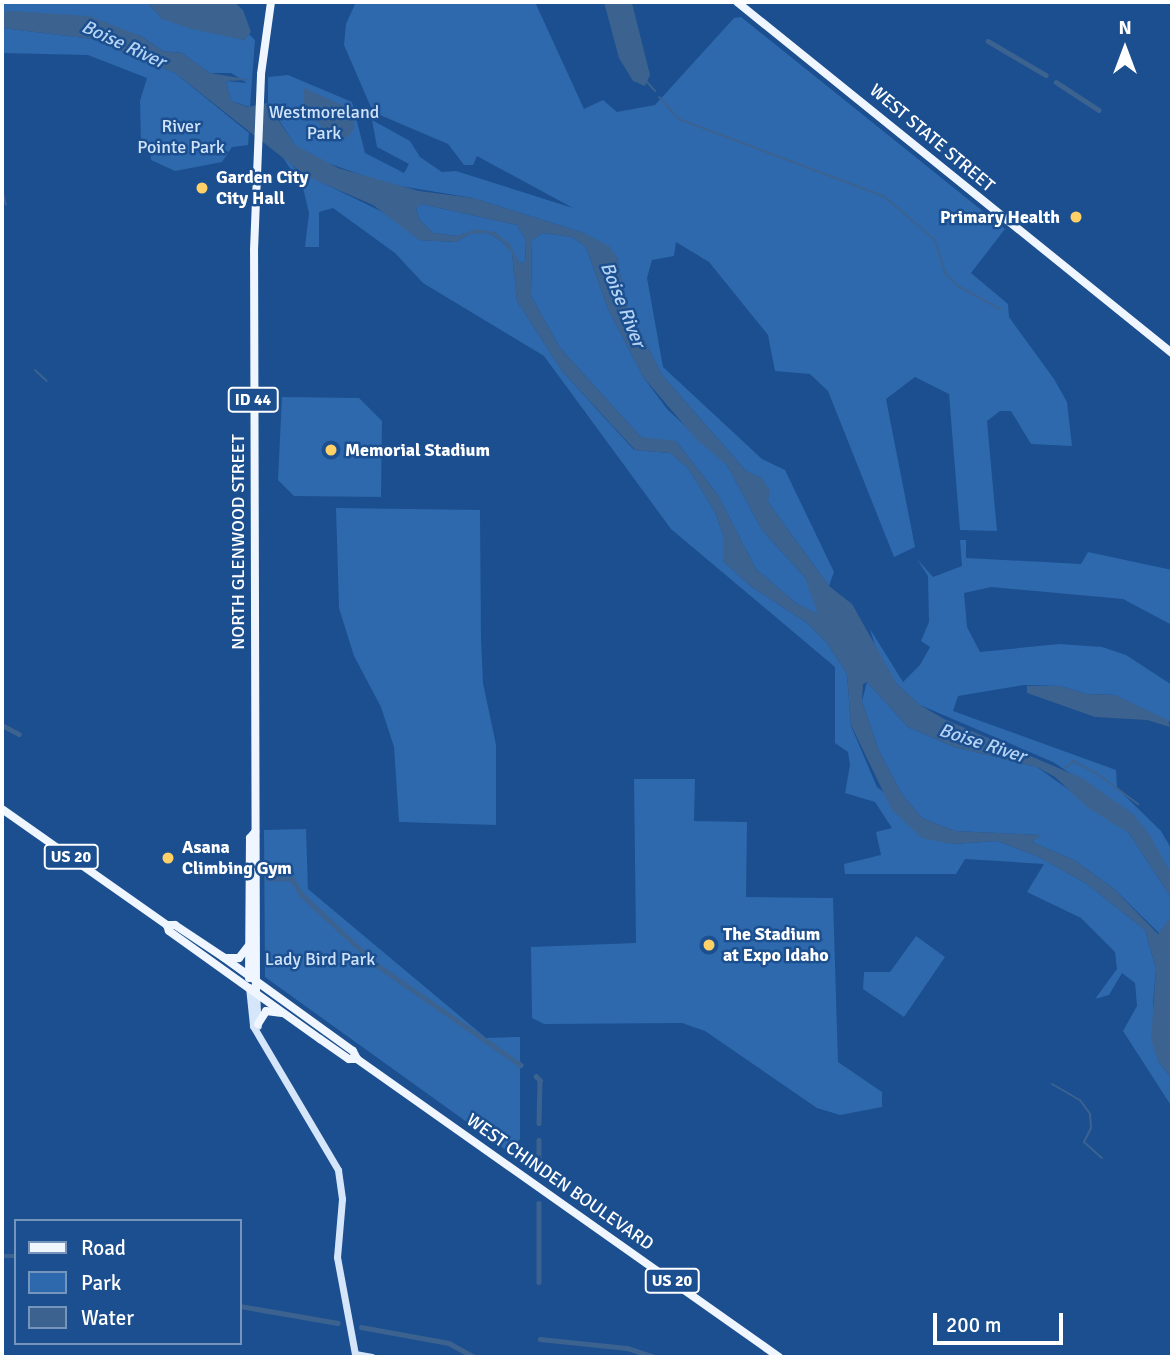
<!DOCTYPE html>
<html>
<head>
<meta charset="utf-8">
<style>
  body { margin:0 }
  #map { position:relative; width:1174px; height:1359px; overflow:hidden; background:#1b4f8f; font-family:Signika,sans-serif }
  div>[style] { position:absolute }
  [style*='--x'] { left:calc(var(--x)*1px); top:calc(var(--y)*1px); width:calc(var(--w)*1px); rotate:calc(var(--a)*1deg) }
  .green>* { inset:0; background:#2e69ad }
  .water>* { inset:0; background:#3c6290 }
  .stream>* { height:2px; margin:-1px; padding:0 1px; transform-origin:1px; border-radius:1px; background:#3c6290 }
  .canal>* { height:4.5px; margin:-2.25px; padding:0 2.25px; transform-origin:2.25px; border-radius:2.25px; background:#3c6290 }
  .river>* { height:8px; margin:-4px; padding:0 4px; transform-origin:4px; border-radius:4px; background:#3c6290 }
  .secondary>* { height:7px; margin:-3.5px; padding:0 3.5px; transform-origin:3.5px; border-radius:3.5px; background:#d6e6fa }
  .primary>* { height:8px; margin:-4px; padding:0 4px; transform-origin:4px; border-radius:4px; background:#f0f6ff }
  .dots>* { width:19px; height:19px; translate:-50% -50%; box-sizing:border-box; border:4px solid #1b4f8f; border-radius:50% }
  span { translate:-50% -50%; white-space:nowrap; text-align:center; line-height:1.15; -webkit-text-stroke:5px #1b4f8f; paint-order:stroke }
  .shield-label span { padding:2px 5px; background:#1b4f8f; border:2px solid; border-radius:5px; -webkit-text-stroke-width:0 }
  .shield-label { font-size:16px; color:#fff; font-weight:700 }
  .park-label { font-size:18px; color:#cfe3fa }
  .street-label { font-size:18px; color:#fff }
  .poi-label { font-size:18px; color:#fff; font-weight:700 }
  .left { translate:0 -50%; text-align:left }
  .right { translate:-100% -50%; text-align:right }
  .water-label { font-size:19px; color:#b5d3f5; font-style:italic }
  .frame { position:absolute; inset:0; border:4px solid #fff; pointer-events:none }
  .legend { position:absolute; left:14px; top:1219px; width:228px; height:126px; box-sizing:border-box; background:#1b4f8f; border:2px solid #7695bc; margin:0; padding:9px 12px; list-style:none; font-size:21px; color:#fff }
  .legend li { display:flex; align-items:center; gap:14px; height:35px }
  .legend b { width:35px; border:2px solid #7695bc }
  .north { position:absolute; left:1090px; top:14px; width:70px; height:70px; -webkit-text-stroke:5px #1b4f8f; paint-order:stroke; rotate:0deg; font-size:19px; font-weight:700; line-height:28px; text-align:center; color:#fff }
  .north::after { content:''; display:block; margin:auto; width:24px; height:32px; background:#fff; clip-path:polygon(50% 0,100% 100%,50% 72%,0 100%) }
  .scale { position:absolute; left:933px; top:1313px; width:130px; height:32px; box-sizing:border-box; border:4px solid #fff; border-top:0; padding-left:9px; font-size:21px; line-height:24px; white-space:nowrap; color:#fff; -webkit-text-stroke:5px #1b4f8f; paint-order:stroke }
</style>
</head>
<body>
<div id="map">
  <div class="green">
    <div style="clip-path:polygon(2px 2px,147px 2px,162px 19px,244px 40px,249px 34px,255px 40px,250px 107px,231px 101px,226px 81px,247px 83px,231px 73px,210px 73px,182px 53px,163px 51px,141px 36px,50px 14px,2px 12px)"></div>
    <div style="clip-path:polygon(356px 2px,535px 2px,584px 109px,603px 100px,617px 112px,655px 105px,734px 18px,741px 17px,1005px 229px,971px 273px,1008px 304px,1009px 317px,1054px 379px,1067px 402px,1072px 446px,1031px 444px,1011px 411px,1000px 411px,987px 421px,997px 531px,960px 530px,949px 394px,915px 377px,886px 399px,915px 547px,894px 557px,828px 391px,810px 374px,775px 371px,768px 335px,709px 262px,676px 242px,674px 256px,652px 260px,647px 278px,663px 367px,762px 459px,785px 470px,834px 572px,829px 586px,768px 502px,762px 478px,746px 471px,662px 375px,626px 304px,617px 257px,584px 233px,473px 198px,388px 184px,310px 157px,295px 145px,268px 103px,268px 77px,288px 75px,352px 102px,365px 153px,404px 173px,409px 164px,377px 147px,372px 120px,410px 141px,420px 157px,442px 172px,456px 171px,573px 208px,477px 156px,473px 165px,464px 165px,448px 144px,373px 112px,344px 45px,346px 24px)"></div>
    <div style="clip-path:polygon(2px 28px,93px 39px,175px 73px,249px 133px,248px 145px,232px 147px,222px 162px,175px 171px,151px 160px,150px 147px,141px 142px,140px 101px,147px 78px,88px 55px,2px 53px)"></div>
    <div style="clip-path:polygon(280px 153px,298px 171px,395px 218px,419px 240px,456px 242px,470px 234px,488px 233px,501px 241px,512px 253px,517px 301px,562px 371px,634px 450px,670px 453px,688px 468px,715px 512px,723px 535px,723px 561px,752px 587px,807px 623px,827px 643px,847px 674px,851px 726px,877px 787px,952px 844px,997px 841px,1037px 856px,1087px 884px,1145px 930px,1156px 969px,1153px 1003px,1158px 1061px,1172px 1079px,1172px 1107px,1123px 1031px,1137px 1006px,1135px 983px,1122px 973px,1109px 995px,1095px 999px,1117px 969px,1115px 952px,1081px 918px,1027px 892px,1044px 864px,965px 859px,956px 874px,845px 874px,844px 864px,881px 855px,876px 832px,892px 828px,875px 802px,845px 793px,850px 765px,848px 752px,835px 743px,835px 667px,671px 529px,544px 356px,423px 283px,395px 253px,333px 208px,319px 212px,319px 247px,305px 247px,309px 213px,303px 188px)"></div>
    <div style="clip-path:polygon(421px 204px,517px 225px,526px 240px,525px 261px,520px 264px,495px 232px,457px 236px,433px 233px,419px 219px,416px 208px)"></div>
    <div style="clip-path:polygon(543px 233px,572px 237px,586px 247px,608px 309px,644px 378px,667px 409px,727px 465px,762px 530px,820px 594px,825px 607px,822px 616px,797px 604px,756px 569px,718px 495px,676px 441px,647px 441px,641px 437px,560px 348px,531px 296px,532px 240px)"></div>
    <div style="clip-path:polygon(282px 397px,359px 398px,382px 421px,381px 497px,294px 496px,278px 480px)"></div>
    <div style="clip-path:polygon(336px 508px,480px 510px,481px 639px,483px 683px,496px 745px,496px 825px,399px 822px,394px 747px,381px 707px,354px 656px,339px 608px)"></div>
    <div style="clip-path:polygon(960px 540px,966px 540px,966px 558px,1081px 564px,1088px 552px,1172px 570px,1172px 625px,1123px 599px,991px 587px,964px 593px,967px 627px,980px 652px,1059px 644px,1102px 647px,1126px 655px,1172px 685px,1172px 723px,1115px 695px,1087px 694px,1060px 686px,1024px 685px,958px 696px,953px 711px,1116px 770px,1117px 788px,1161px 831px,1172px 850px,1172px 875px,1134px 815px,1053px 762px,920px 705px,897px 684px,879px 658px,870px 629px,903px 682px,920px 665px,930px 647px,921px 641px,929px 622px,928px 576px,917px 559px,933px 577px,962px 566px)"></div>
    <div style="clip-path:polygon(867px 682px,908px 727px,954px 747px,1037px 767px,1129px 833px,1172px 899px,1172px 915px,1161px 935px,1113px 888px,1074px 860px,1032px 842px,1040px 835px,955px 831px,922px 818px,902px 794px,879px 751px,862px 701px)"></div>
    <div style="clip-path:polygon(634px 779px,695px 779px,694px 821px,747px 822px,746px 897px,833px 898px,838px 1062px,882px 1092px,882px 1107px,840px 1115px,817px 1108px,705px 1031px,682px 1023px,544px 1024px,532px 1018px,531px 947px,636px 943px)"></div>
    <div style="clip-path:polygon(306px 829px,308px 889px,486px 1038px,520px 1037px,520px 1139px,510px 1153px,265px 977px,264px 830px)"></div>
    <div style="clip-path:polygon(916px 936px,945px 957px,904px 1017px,863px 989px,864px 972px,890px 972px)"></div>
  </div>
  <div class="water">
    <div style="clip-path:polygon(147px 2px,234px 2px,243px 10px,251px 32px,244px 40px,192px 29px,162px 19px)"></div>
    <div style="clip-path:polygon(604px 2px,632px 3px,650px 75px,645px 86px,633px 81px,619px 58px)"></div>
    <div style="clip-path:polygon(evenodd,12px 11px,89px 16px,141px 36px,163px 51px,182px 53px,210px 73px,251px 80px,226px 81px,231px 101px,248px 107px,267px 103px,295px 145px,338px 168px,419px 191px,473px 198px,584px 233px,609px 246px,617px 257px,626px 304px,662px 375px,746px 471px,762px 478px,770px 491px,768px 502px,829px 586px,852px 604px,897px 684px,920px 705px,944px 719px,1084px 779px,1134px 815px,1149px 834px,1172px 875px,1172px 899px,1129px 833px,1088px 808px,1055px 777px,1037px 767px,954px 747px,908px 727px,867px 682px,863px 684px,862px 701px,879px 751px,902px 794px,922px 818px,955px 831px,1042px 835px,1032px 842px,1074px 860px,1113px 888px,1158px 934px,1172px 915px,1172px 1079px,1158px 1061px,1151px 1039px,1156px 969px,1145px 930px,1087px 884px,1037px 856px,997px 841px,952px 844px,922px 838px,892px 810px,851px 725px,847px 674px,827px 643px,807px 623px,752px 587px,723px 561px,723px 535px,715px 512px,688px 468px,670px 453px,635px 450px,562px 371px,517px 301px,512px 253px,501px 241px,488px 233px,470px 234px,456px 242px,419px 240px,373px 205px,306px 176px,175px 73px,93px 39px,2px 28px,2px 12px,12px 11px,421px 204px,517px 225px,526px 240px,525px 261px,520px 264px,510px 244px,495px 232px,476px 229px,457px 236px,433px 233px,419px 219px,416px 209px,421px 204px,12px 11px,543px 233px,572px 237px,586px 247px,608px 309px,644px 378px,697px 440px,727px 465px,762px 530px,820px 594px,823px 616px,797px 604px,756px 569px,718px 495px,676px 441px,641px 437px,560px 348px,531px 296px,532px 240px,543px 233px)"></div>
    <div style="clip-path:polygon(304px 88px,353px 110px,354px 129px,348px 137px,336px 138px,325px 131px,304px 105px)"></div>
    <div style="clip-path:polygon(1027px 686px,1060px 686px,1087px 694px,1115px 695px,1168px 720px,1170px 727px,1147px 720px,1095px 717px,1027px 693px)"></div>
  </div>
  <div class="stream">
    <div style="--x:647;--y:82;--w:12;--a:48"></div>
    <div style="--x:659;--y:97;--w:30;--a:48"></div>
    <div style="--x:679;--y:119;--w:220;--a:20.7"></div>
    <div style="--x:885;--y:197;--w:66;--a:40.7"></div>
    <div style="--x:935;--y:240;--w:34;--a:73"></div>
    <div style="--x:945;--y:273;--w:18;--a:45"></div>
    <div style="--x:958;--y:286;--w:48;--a:28.7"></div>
    <div style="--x:2;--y:189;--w:16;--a:76"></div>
    <div style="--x:35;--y:370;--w:16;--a:43"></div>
    <div style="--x:1065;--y:768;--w:11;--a:-41"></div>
    <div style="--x:1073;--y:761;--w:27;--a:28"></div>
    <div style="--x:1099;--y:775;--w:49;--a:36.6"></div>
    <div style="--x:1052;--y:1084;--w:32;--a:30"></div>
    <div style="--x:1080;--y:1100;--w:17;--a:54"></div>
    <div style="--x:1090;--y:1114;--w:14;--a:86"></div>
    <div style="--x:1091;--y:1128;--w:16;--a:117"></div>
    <div style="--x:1084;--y:1142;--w:24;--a:42"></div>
  </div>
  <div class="canal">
    <div style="--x:988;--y:41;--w:67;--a:30.4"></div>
    <div style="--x:1056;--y:82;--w:51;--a:33.1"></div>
    <div style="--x:2;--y:725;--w:19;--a:28"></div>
    <div style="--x:268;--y:878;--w:24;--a:2"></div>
    <div style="--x:292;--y:879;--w:19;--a:58"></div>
    <div style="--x:302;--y:895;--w:103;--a:43"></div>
    <div style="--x:377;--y:965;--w:175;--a:34.8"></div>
    <div style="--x:536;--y:1076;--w:6;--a:45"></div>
    <div style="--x:540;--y:1080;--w:43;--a:91.3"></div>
    <div style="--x:539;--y:1140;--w:31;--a:90"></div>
    <div style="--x:539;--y:1203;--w:79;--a:90"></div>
    <div style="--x:2;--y:1256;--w:14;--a:0"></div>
    <div style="--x:240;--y:1306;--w:99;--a:9.8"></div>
    <div style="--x:361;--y:1327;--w:89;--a:10.3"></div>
    <div style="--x:449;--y:1343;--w:29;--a:29"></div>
    <div style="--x:540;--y:1339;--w:87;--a:5.9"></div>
    <div style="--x:627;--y:1348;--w:29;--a:18"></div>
    <div style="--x:524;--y:1357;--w:48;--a:0"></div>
  </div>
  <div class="river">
    <div style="--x:810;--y:580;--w:46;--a:70.8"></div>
  </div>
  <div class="secondary">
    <div style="--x:249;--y:987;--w:39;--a:84"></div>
    <div style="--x:253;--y:1026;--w:167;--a:59.4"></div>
    <div style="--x:338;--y:1170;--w:29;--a:82"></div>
    <div style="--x:342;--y:1199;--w:58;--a:94.9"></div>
    <div style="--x:337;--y:1257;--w:99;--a:79.5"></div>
    <div style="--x:355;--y:1354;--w:17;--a:10"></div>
    <div style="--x:256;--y:992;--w:34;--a:87"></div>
  </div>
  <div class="primary">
    <div style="--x:737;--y:2;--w:559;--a:38.9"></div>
    <div style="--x:2;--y:809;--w:202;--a:35.1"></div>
    <div style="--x:167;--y:925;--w:8;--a:0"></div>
    <div style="--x:175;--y:925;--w:58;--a:33.7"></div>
    <div style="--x:223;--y:957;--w:160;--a:35.9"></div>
    <div style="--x:353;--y:1051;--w:9;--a:63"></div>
    <div style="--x:357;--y:1059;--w:517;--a:35.23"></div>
    <div style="--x:167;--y:925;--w:6;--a:72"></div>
    <div style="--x:169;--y:931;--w:186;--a:35.6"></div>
    <div style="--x:320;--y:1039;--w:35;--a:35"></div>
    <div style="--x:349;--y:1059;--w:8;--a:0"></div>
    <div style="--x:227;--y:958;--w:12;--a:0"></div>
    <div style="--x:239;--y:958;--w:16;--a:-52"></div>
    <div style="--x:249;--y:978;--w:140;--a:-89.6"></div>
    <div style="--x:250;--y:838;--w:8;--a:-50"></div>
    <div style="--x:256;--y:992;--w:742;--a:-90.15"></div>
    <div style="--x:254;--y:250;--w:176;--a:-87.7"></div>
    <div style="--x:261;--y:74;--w:73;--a:-82.1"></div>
    <div style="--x:258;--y:1024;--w:15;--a:-58"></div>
    <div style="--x:266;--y:1011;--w:16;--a:7"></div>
  </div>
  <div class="dots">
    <div style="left:202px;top:188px;background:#ffd166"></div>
    <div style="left:1076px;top:217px;background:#ffd166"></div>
    <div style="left:331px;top:450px;background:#ffd166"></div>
    <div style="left:168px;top:858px;background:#ffd166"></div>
    <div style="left:709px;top:945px;background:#ffd166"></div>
  </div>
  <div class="shield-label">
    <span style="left:253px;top:400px">ID 44</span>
    <span style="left:71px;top:857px">US 20</span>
    <span style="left:672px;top:1281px">US 20</span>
  </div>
  <div class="park-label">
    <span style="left:324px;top:123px">Westmoreland<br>Park</span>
    <span style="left:181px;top:137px">River<br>Pointe Park</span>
    <span style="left:320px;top:959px">Lady Bird Park</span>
  </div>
  <div class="street-label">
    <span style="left:932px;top:138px;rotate:40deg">WEST STATE STREET</span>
    <span style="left:238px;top:542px;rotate:-90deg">NORTH GLENWOOD STREET</span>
    <span style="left:560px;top:1182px;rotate:35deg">WEST CHINDEN BOULEVARD</span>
  </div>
  <div class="poi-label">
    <span class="left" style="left:216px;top:188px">Garden City<br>City Hall</span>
    <span class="right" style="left:1060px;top:217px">Primary Health</span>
    <span class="left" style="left:345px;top:450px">Memorial Stadium</span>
    <span class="left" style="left:182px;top:858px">Asana<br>Climbing Gym</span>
    <span class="left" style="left:723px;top:945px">The Stadium<br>at Expo Idaho</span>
  </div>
  <div class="water-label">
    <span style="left:123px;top:45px;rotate:25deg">Boise River</span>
    <span style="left:622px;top:305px;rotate:68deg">Boise River</span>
    <span style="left:982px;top:744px;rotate:18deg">Boise River</span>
  </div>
  <div class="frame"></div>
  <ul class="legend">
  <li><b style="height:9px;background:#f0f6ff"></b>Road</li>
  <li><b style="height:19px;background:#2e69ad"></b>Park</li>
  <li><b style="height:19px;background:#3c6290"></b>Water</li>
  </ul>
  <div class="north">N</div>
  <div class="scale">200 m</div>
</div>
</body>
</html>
